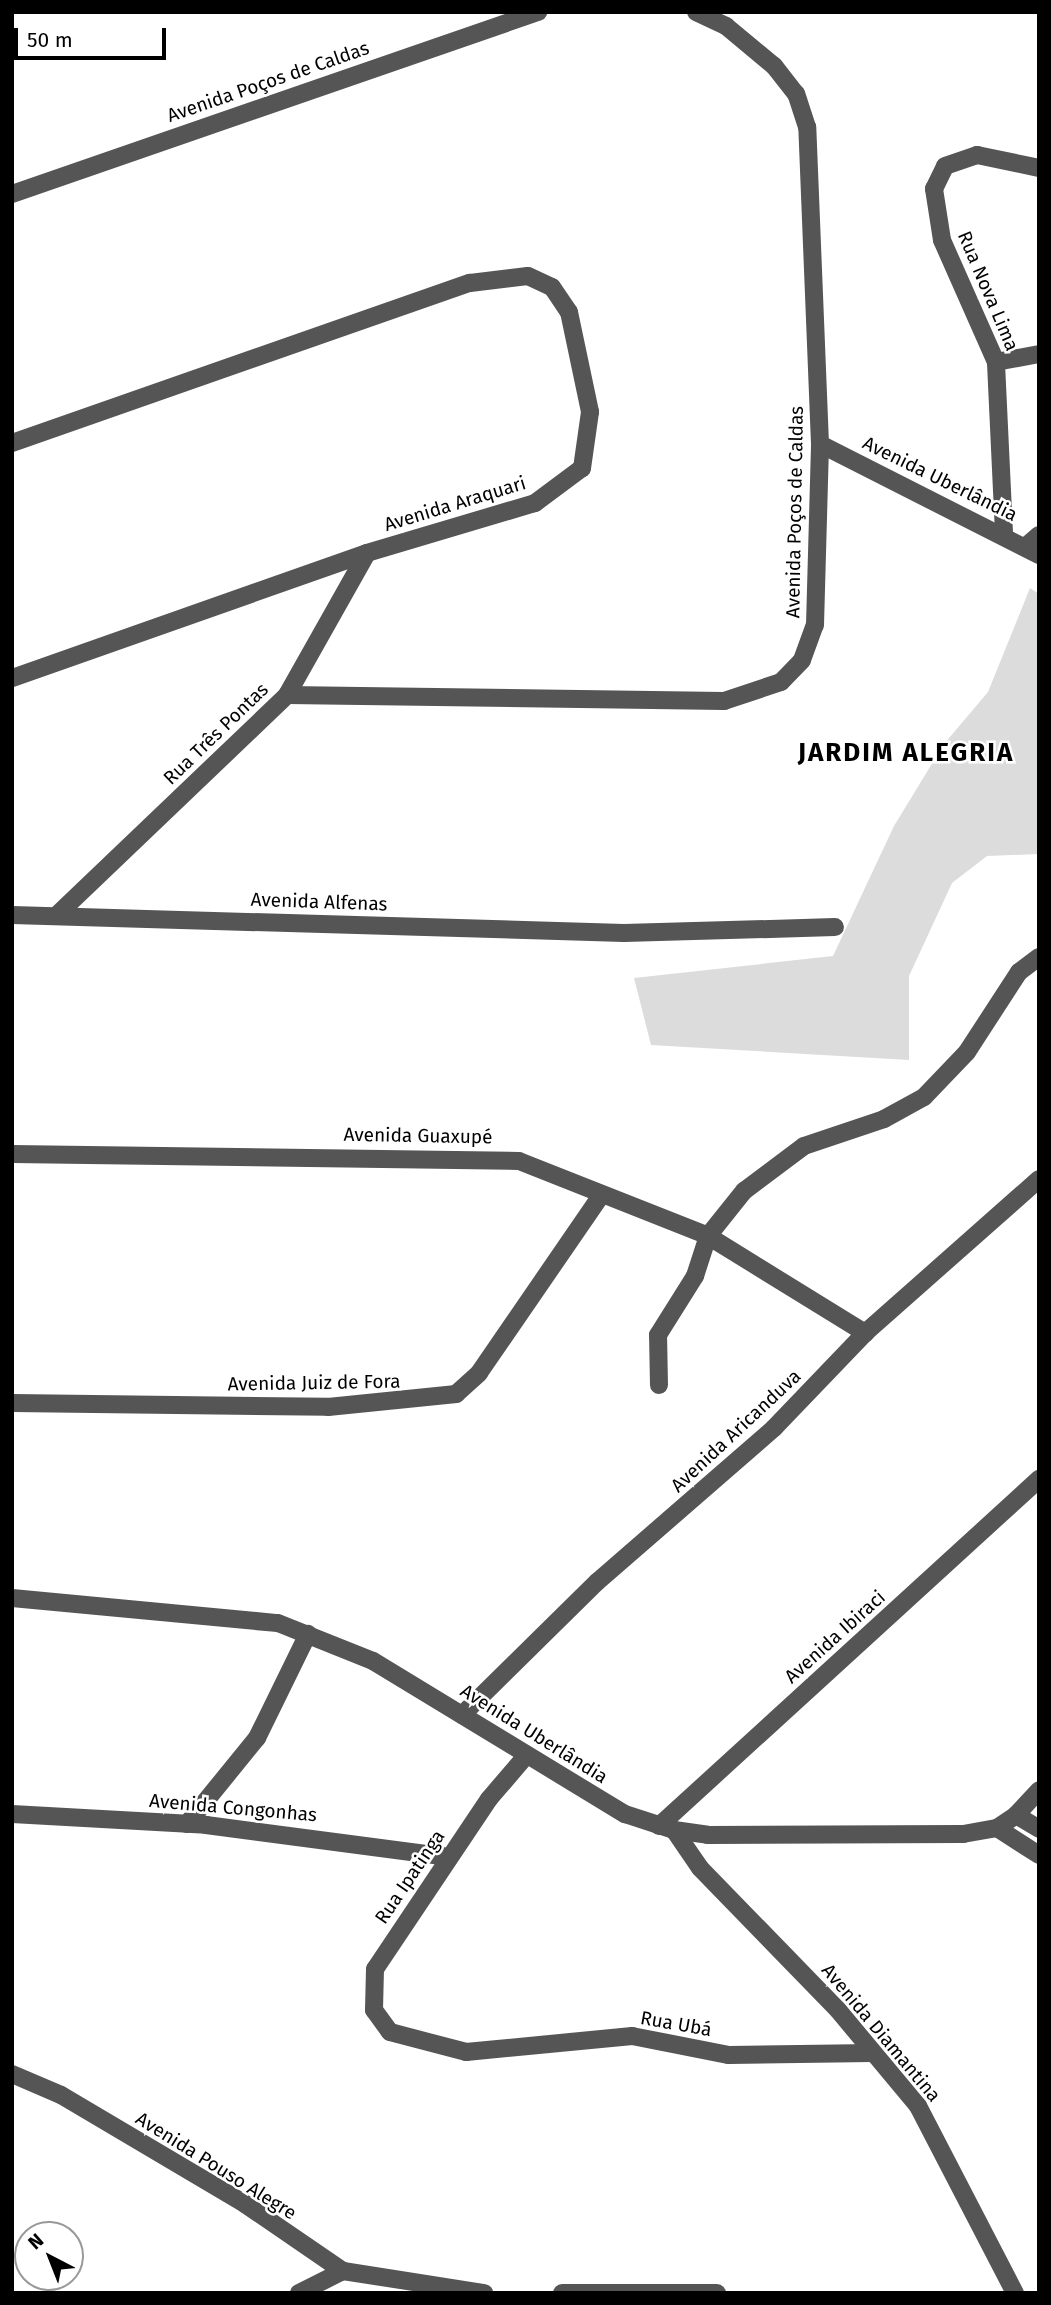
<!DOCTYPE html>
<html>
<head>
<meta charset="utf-8">
<style>
  body { margin:0 }
  #map { position:relative; width:1051px; height:2305px; overflow:hidden; background:#fff; font-family:"Fira Sans",sans-serif }
  div>[style] { position:absolute }
  [style*='--x'] { left:calc(var(--x)*1px); top:calc(var(--y)*1px); width:calc(var(--w)*1px); rotate:calc(var(--a)*1deg) }
  .green>* { inset:0; background:#dcdcdc }
  .minor>* { height:18px; margin:-9px; padding:0 9px; transform-origin:9px; border-radius:9px; background:#555 }
  span { translate:-50% -50%; white-space:nowrap; text-align:center; line-height:1.15; -webkit-text-stroke:5px #fff; paint-order:stroke }
  .street-label { font-size:19px; color:#000 }
  .district-label { font-size:26px; color:#000; font-weight:700; letter-spacing:2px }
  .frame { position:absolute; inset:0; border:14px solid #000; pointer-events:none }
  .north { position:absolute; left:14px; top:2221px; width:70px; height:70px; box-sizing:border-box; background:#fff; border:2px solid #999; border-radius:50%; rotate:318deg; font-size:19px; font-weight:700; line-height:28px; text-align:center; color:#000 }
  .north::after { content:''; display:block; margin:auto; width:24px; height:32px; background:#000; clip-path:polygon(50% 0,100% 100%,50% 72%,0 100%) }
  .scale { position:absolute; left:14px; top:28px; width:152px; height:32px; box-sizing:border-box; border:4px solid #000; border-top:0; padding-left:9px; font-size:21px; line-height:24px; white-space:nowrap; color:#000; -webkit-text-stroke:5px #fff; paint-order:stroke }
</style>
</head>
<body>
<div id="map">
  <div class="green">
    <div style="clip-path:polygon(1030px 588px,1039px 594px,1039px 854px,987px 856px,952px 883px,909px 976px,909px 1060px,651px 1045px,634px 978px,833px 956px,894px 826px,944px 744px,988px 692px)"></div>
  </div>
  <div class="minor">
    <div style="--x:12;--y:194;--w:557;--a:-19.09"></div>
    <div style="--x:996;--y:362;--w:44;--a:-10.5"></div>
    <div style="--x:12;--y:443;--w:485;--a:-19.3"></div>
    <div style="--x:470;--y:283;--w:58;--a:-6.9"></div>
    <div style="--x:528;--y:276;--w:26;--a:25"></div>
    <div style="--x:552;--y:287;--w:30;--a:56"></div>
    <div style="--x:569;--y:312;--w:102;--a:78.1"></div>
    <div style="--x:590;--y:412;--w:57;--a:98.1"></div>
    <div style="--x:582;--y:468;--w:59;--a:143.3"></div>
    <div style="--x:535;--y:503;--w:175;--a:163.4"></div>
    <div style="--x:367;--y:553;--w:376;--a:160.6"></div>
    <div style="--x:820;--y:444;--w:246;--a:26.9"></div>
    <div style="--x:1004;--y:533;--w:171;--a:-92.7"></div>
    <div style="--x:996;--y:362;--w:133;--a:-113.9"></div>
    <div style="--x:942;--y:240;--w:52;--a:-98.9"></div>
    <div style="--x:934;--y:189;--w:25;--a:-64"></div>
    <div style="--x:945;--y:166;--w:34;--a:-19"></div>
    <div style="--x:977;--y:155;--w:63;--a:11.8"></div>
    <div style="--x:1025;--y:547;--w:18;--a:-41"></div>
    <div style="--x:287;--y:695;--w:437;--a:0.8"></div>
    <div style="--x:724;--y:701;--w:60;--a:-18.4"></div>
    <div style="--x:781;--y:682;--w:30;--a:-46"></div>
    <div style="--x:802;--y:660;--w:37;--a:-70"></div>
    <div style="--x:815;--y:625;--w:181;--a:-88.4"></div>
    <div style="--x:820;--y:444;--w:317;--a:-92.3"></div>
    <div style="--x:807;--y:127;--w:35;--a:-108"></div>
    <div style="--x:796;--y:94;--w:36;--a:-128"></div>
    <div style="--x:774;--y:66;--w:62;--a:-140.2"></div>
    <div style="--x:726;--y:26;--w:33;--a:-155"></div>
    <div style="--x:12;--y:915;--w:612;--a:1.68"></div>
    <div style="--x:624;--y:933;--w:211;--a:-1.6"></div>
    <div style="--x:57;--y:915;--w:318;--a:-43.7"></div>
    <div style="--x:287;--y:695;--w:163;--a:-60.6"></div>
    <div style="--x:12;--y:1154;--w:507;--a:0.79"></div>
    <div style="--x:519;--y:1161;--w:203;--a:21.6"></div>
    <div style="--x:708;--y:1236;--w:185;--a:31.7"></div>
    <div style="--x:659;--y:1385;--w:50;--a:-91.1"></div>
    <div style="--x:658;--y:1335;--w:70;--a:-57.9"></div>
    <div style="--x:695;--y:1276;--w:42;--a:-72"></div>
    <div style="--x:708;--y:1236;--w:58;--a:-51.3"></div>
    <div style="--x:744;--y:1191;--w:75;--a:-36.9"></div>
    <div style="--x:804;--y:1146;--w:84;--a:-18.6"></div>
    <div style="--x:884;--y:1119;--w:46;--a:-28.8"></div>
    <div style="--x:924;--y:1097;--w:62;--a:-46.3"></div>
    <div style="--x:967;--y:1052;--w:95;--a:-57"></div>
    <div style="--x:1019;--y:972;--w:25;--a:-37"></div>
    <div style="--x:12;--y:1403;--w:316;--a:0.7"></div>
    <div style="--x:328;--y:1407;--w:129;--a:-5.8"></div>
    <div style="--x:456;--y:1394;--w:31;--a:-42"></div>
    <div style="--x:479;--y:1373;--w:214;--a:-55.5"></div>
    <div style="--x:12;--y:1598;--w:267;--a:5.4"></div>
    <div style="--x:278;--y:1623;--w:102;--a:21.8"></div>
    <div style="--x:373;--y:1661;--w:295;--a:31.3"></div>
    <div style="--x:625;--y:1814;--w:52;--a:18.1"></div>
    <div style="--x:674;--y:1830;--w:34;--a:8"></div>
    <div style="--x:708;--y:1835;--w:255;--a:-0.2"></div>
    <div style="--x:963;--y:1834;--w:35;--a:-10"></div>
    <div style="--x:997;--y:1828;--w:23;--a:-34"></div>
    <div style="--x:1016;--y:1815;--w:27;--a:31"></div>
    <div style="--x:462;--y:1715;--w:190;--a:-44.6"></div>
    <div style="--x:597;--y:1582;--w:235;--a:-41"></div>
    <div style="--x:774;--y:1428;--w:132;--a:-46.2"></div>
    <div style="--x:865;--y:1333;--w:232;--a:-41.5"></div>
    <div style="--x:525;--y:1757;--w:55;--a:130.6"></div>
    <div style="--x:489;--y:1799;--w:205;--a:123.8"></div>
    <div style="--x:375;--y:1969;--w:41;--a:91.4"></div>
    <div style="--x:374;--y:2010;--w:27;--a:54"></div>
    <div style="--x:390;--y:2032;--w:79;--a:14.7"></div>
    <div style="--x:466;--y:2052;--w:167;--a:-5.5"></div>
    <div style="--x:632;--y:2036;--w:99;--a:11.1"></div>
    <div style="--x:729;--y:2055;--w:144;--a:-0.8"></div>
    <div style="--x:12;--y:1814;--w:194;--a:3.2"></div>
    <div style="--x:206;--y:1825;--w:245;--a:7.5"></div>
    <div style="--x:1016;--y:1815;--w:34;--a:-47"></div>
    <div style="--x:187;--y:1824;--w:111;--a:-50.9"></div>
    <div style="--x:257;--y:1738;--w:116;--a:-63.9"></div>
    <div style="--x:659;--y:1826;--w:515;--a:-42.4"></div>
    <div style="--x:997;--y:1828;--w:50;--a:32.7"></div>
    <div style="--x:674;--y:1830;--w:46;--a:55.6"></div>
    <div style="--x:700;--y:1868;--w:198;--a:45.8"></div>
    <div style="--x:838;--y:2010;--w:125;--a:50.2"></div>
    <div style="--x:918;--y:2106;--w:211;--a:62.6"></div>
    <div style="--x:12;--y:2074;--w:53;--a:23.2"></div>
    <div style="--x:61;--y:2095;--w:214;--a:30.6"></div>
    <div style="--x:245;--y:2204;--w:119;--a:34.4"></div>
    <div style="--x:343;--y:2271;--w:143;--a:8.9"></div>
    <div style="--x:299;--y:2293;--w:49;--a:-26.6"></div>
    <div style="--x:562;--y:2293;--w:155;--a:0"></div>
  </div>
  <div class="street-label">
    <span style="left:268px;top:82px;rotate:-19deg">Avenida Poços de Caldas</span>
    <span style="left:988px;top:291px;rotate:67deg">Rua Nova Lima</span>
    <span style="left:940px;top:479px;rotate:26deg">Avenida Uberlândia</span>
    <span style="left:455px;top:504px;rotate:-17deg">Avenida Araquari</span>
    <span style="left:795px;top:512px;rotate:-89deg">Avenida Poços de Caldas</span>
    <span style="left:216px;top:734px;rotate:-44deg">Rua Três Pontas</span>
    <span style="left:319px;top:902px;rotate:2deg">Avenida Alfenas</span>
    <span style="left:418px;top:1136px;rotate:1deg">Avenida Guaxupé</span>
    <span style="left:314px;top:1383px;rotate:-1deg">Avenida Juiz de Fora</span>
    <span style="left:736px;top:1431px;rotate:-43deg">Avenida Aricanduva</span>
    <span style="left:835px;top:1637px;rotate:-42deg">Avenida Ibiraci</span>
    <span style="left:534px;top:1734px;rotate:32deg">Avenida Uberlândia</span>
    <span style="left:233px;top:1808px;rotate:5deg">Avenida Congonhas</span>
    <span style="left:410px;top:1877px;rotate:-56deg">Rua Ipatinga</span>
    <span style="left:676px;top:2024px;rotate:10deg">Rua Ubá</span>
    <span style="left:881px;top:2033px;rotate:50deg">Avenida Diamantina</span>
    <span style="left:216px;top:2166px;rotate:32deg">Avenida Pouso Alegre</span>
  </div>
  <div class="district-label">
    <span style="left:906px;top:753px">JARDIM ALEGRIA</span>
  </div>
  <div class="frame"></div>
  <div class="north">N</div>
  <div class="scale">50 m</div>
</div>
</body>
</html>
